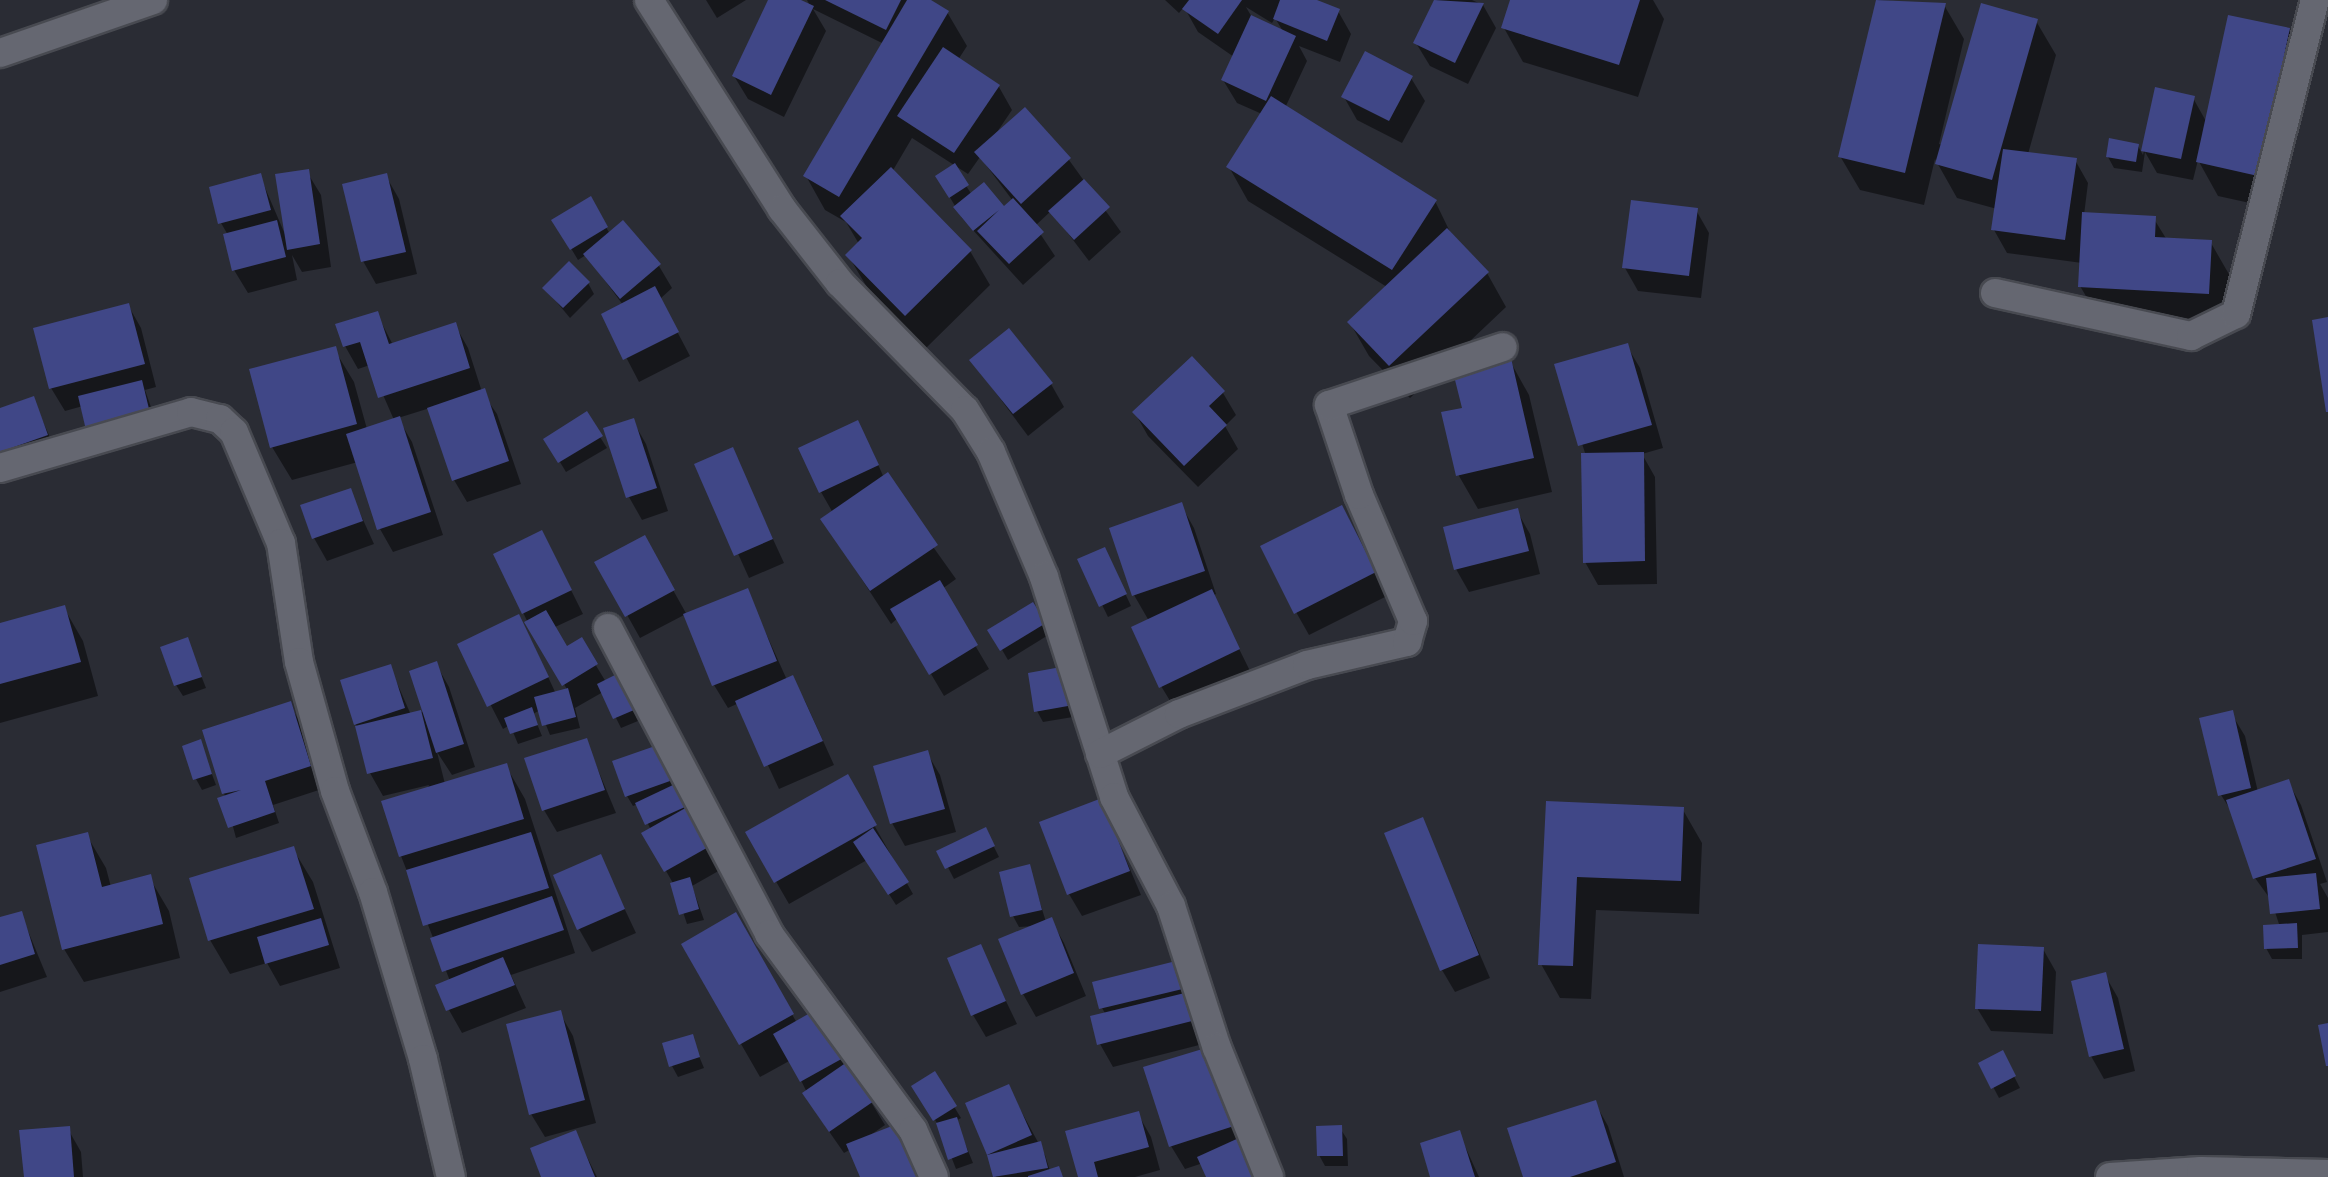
<!DOCTYPE html>
<html>
<head>
<meta charset="utf-8">
<style>
  body { margin:0 }
  #map { position:relative; width:2328px; height:1177px; overflow:hidden; background:#2a2c34; font-family:Barlow,sans-serif }
  div>[style] { position:absolute }
  [style*='--x'] { left:calc(var(--x)*1px); top:calc(var(--y)*1px); width:calc(var(--w)*1px); rotate:calc(var(--a)*1deg) }
  .shadow>* { inset:0; background:#0007 }
  .building>* { inset:0; background:#404787 }
  .roads { filter:drop-shadow(2px 0 #484a51) drop-shadow(-2px 0 #484a51) drop-shadow(0 2px #484a51) drop-shadow(0 -2px #484a51) }
  .minor>* { height:28px; margin:-14px; padding:0 14px; transform-origin:14px; border-radius:14px; background:#656771 }
  span { translate:-50% -50%; white-space:nowrap; text-align:center; line-height:1.15; -webkit-text-stroke:8px #2a2c34; paint-order:stroke }
</style>
</head>
<body>
<div id="map">
  <div class="shadow">
    <div style="clip-path:polygon(706px 0,746px 0,717px 18px)"></div>
    <div style="clip-path:polygon(771px 0,795px 0,811px 8px,807px 0,926px 0,947px 12px,967px 46px,958px 60px,999px 87px,1012px 110px,995px 135px,1069px 160px,1121px 232px,1089px 261px,1051px 211px,1035px 226px,1055px 256px,1023px 285px,962px 218px,938px 177px,954px 167px,972px 195px,1003px 210px,1013px 201px,980px 157px,968px 174px,912px 138px,892px 172px,970px 251px,990px 285px,926px 348px,868px 289px,848px 255px,859px 244px,846px 222px,825px 210px,806px 176px,884px 44px,813px 9px,826px 31px,784px 117px,748px 99px,734px 76px)"></div>
    <div style="clip-path:polygon(evenodd,1165px 0,1310px 0,1338px 11px,1351px 34px,1340px 62px,1299px 46px,1307px 61px,1285px 108px,1435px 201px,1453px 238px,1487px 273px,1506px 307px,1410px 398px,1369px 356px,1350px 323px,1387px 287px,1248px 201px,1229px 167px,1262px 114px,1237px 103px,1223px 80px,1234px 57px,1198px 32px,1184px 7px,1179px 13px,1165px 0,1246px 7px,1272px 23px,1275px 18px,1284px 33px,1253px 19px,1246px 7px)"></div>
    <div style="clip-path:polygon(1437px 0,1472px 0,1483px 5px,1496px 28px,1468px 84px,1430px 66px,1416px 43px)"></div>
    <div style="clip-path:polygon(1513px 0,1653px 0,1664px 19px,1638px 97px,1523px 62px,1504px 28px)"></div>
    <div style="clip-path:polygon(1878px 0,1944px 5px,1964px 39px,1939px 144px,1943px 145px,2036px 21px,2056px 55px,2028px 154px,2075px 160px,2088px 183px,2084px 215px,2154px 219px,2167px 240px,2211px 243px,2230px 276px,2228px 327px,2100px 320px,2080px 286px,2082px 263px,2007px 253px,1994px 230px,1997px 209px,1957px 198px,1935px 159px,1924px 205px,1860px 190px,1840px 156px)"></div>
    <div style="clip-path:polygon(2289px 30px,2308px 64px,2277px 209px,2218px 196px,2198px 160px,2193px 180px,2157px 173px,2145px 152px,2142px 172px,2114px 168px,2108px 157px,2138px 146px,2143px 155px,2157px 90px,2193px 98px,2207px 123px)"></div>
    <div style="clip-path:polygon(1411px 78px,1425px 101px,1402px 143px,1357px 120px,1344px 97px)"></div>
    <div style="clip-path:polygon(307px 172px,321px 195px,331px 267px,302px 272px,292px 255px,297px 280px,248px 293px,234px 270px,228px 235px,221px 223px,260px 176px,287px 239px)"></div>
    <div style="clip-path:polygon(386px 176px,399px 199px,417px 274px,376px 284px,363px 261px)"></div>
    <div style="clip-path:polygon(590px 200px,610px 234px,659px 266px,672px 288px,660px 299px,690px 356px,639px 382px,604px 315px,623px 305px,586px 255px,578px 260px,554px 220px)"></div>
    <div style="clip-path:polygon(1696px 210px,1709px 233px,1701px 298px,1638px 291px,1625px 268px)"></div>
    <div style="clip-path:polygon(588px 283px,594px 294px,570px 318px,545px 288px)"></div>
    <div style="clip-path:polygon(128px 305px,141px 328px,156px 387px,145px 390px,161px 436px,101px 452px,83px 406px,65px 411px,51px 388px)"></div>
    <div style="clip-path:polygon(377px 314px,393px 345px,455px 325px,468px 348px,482px 392px,497px 414px,521px 484px,467px 502px,454px 480px,430px 408px,398px 418px,412px 442px,443px 535px,393px 552px,380px 529px,358px 462px,292px 480px,272px 447px,334px 349px,354px 382px,367px 429px,394px 420px,370px 365px,358px 369px,345px 346px)"></div>
    <div style="clip-path:polygon(1627px 346px,1640px 368px,1663px 448px,1642px 454px,1655px 477px,1657px 584px,1598px 585px,1585px 562px,1586px 456px,1557px 366px)"></div>
    <div style="clip-path:polygon(972px 361px,1051px 384px,1064px 407px,1028px 436px)"></div>
    <div style="clip-path:polygon(1510px 361px,1529px 395px,1552px 492px,1478px 509px,1459px 476px,1444px 414px,1465px 409px)"></div>
    <div style="clip-path:polygon(1223px 393px,1236px 415px,1225px 426px,1238px 449px,1198px 487px,1148px 436px,1135px 413px)"></div>
    <div style="clip-path:polygon(33px 399px,59px 458px,0 479px,0 411px)"></div>
    <div style="clip-path:polygon(586px 415px,607px 448px,566px 472px,546px 439px)"></div>
    <div style="clip-path:polygon(633px 421px,646px 444px,668px 511px,642px 520px,629px 497px,606px 429px)"></div>
    <div style="clip-path:polygon(870px 446px,884px 478px,956px 579px,942px 589px,989px 669px,944px 696px,898px 618px,891px 624px,823px 520px,833px 513px,821px 492px)"></div>
    <div style="clip-path:polygon(732px 450px,784px 563px,749px 578px,698px 465px)"></div>
    <div style="clip-path:polygon(350px 491px,374px 544px,327px 561px,314px 538px)"></div>
    <div style="clip-path:polygon(1181px 505px,1194px 528px,1216px 594px,1213px 596px,1251px 673px,1175px 709px,1161px 686px,1149px 621px,1134px 595px)"></div>
    <div style="clip-path:polygon(1517px 511px,1530px 534px,1540px 574px,1469px 592px,1456px 569px)"></div>
    <div style="clip-path:polygon(1354px 531px,1387px 596px,1309px 635px,1296px 612px)"></div>
    <div style="clip-path:polygon(644px 538px,687px 615px,747px 591px,787px 680px,792px 678px,805px 701px,834px 765px,779px 789px,739px 703px,728px 708px,714px 685px,686px 614px,640px 638px,598px 563px)"></div>
    <div style="clip-path:polygon(496px 555px,554px 556px,583px 614px,553px 628px,566px 649px,581px 641px,606px 682px,622px 688px,638px 721px,621px 728px,603px 692px,575px 708px,580px 728px,550px 735px,540px 710px,533px 714px,542px 736px,518px 744px,510px 725px,503px 729px,460px 645px,531px 640px,556px 694px,568px 691px,528px 623px)"></div>
    <div style="clip-path:polygon(1080px 560px,1110px 561px,1131px 606px,1108px 617px)"></div>
    <div style="clip-path:polygon(1032px 605px,1050px 634px,1008px 660px,991px 631px)"></div>
    <div style="clip-path:polygon(64px 608px,83px 641px,98px 696px,0 723px,0 626px)"></div>
    <div style="clip-path:polygon(187px 640px,206px 688px,183px 696px,176px 685px)"></div>
    <div style="clip-path:polygon(436px 664px,449px 687px,475px 767px,452px 775px,437px 752px,445px 784px,506px 766px,525px 799px,575px 953px,511px 975px,526px 1008px,462px 1033px,449px 1010px,450px 981px,401px 856px,429px 785px,383px 796px,370px 773px,356px 724px,390px 667px,411px 715px,425px 711px)"></div>
    <div style="clip-path:polygon(1066px 680px,1073px 717px,1043px 722px,1037px 711px)"></div>
    <div style="clip-path:polygon(289px 704px,303px 727px,322px 789px,273px 805px,279px 823px,236px 838px,224px 793px)"></div>
    <div style="clip-path:polygon(2231px 713px,2245px 736px,2258px 792px,2288px 782px,2301px 805px,2327px 882px,2320px 884px,2328px 898px,2328px 932px,2302px 935px,2302px 959px,2272px 959px,2266px 948px,2280px 927px,2271px 900px,2255px 878px,2235px 817px,2221px 795px)"></div>
    <div style="clip-path:polygon(586px 741px,616px 813px,557px 832px,544px 810px)"></div>
    <div style="clip-path:polygon(200px 742px,216px 785px,202px 790px,196px 779px)"></div>
    <div style="clip-path:polygon(927px 753px,940px 775px,956px 832px,905px 846px,892px 823px,876px 767px)"></div>
    <div style="clip-path:polygon(663px 759px,673px 788px,722px 869px,692px 886px,704px 920px,687px 924px,674px 885px,645px 834px,651px 830px,638px 804px,633px 806px,627px 796px)"></div>
    <div style="clip-path:polygon(847px 777px,913px 894px,896px 905px,867px 860px,789px 904px,748px 833px)"></div>
    <div style="clip-path:polygon(1101px 801px,1141px 895px,1082px 916px,1069px 894px)"></div>
    <div style="clip-path:polygon(1548px 804px,1683px 810px,1702px 843px,1699px 914px,1596px 910px,1591px 999px,1560px 998px,1541px 964px)"></div>
    <div style="clip-path:polygon(1422px 820px,1490px 978px,1455px 992px,1442px 970px)"></div>
    <div style="clip-path:polygon(86px 834px,106px 868px,111px 887px,149px 877px,169px 911px,180px 958px,84px 982px,64px 949px)"></div>
    <div style="clip-path:polygon(991px 841px,999px 857px,954px 879px,940px 852px)"></div>
    <div style="clip-path:polygon(293px 849px,313px 882px,340px 968px,280px 986px,267px 963px,230px 974px,210px 940px)"></div>
    <div style="clip-path:polygon(600px 857px,636px 933px,592px 952px,579px 929px)"></div>
    <div style="clip-path:polygon(1029px 867px,1046px 922px,1051px 920px,1064px 943px,1086px 996px,1036px 1017px,1023px 994px,1036px 926px,1019px 927px,1013px 916px)"></div>
    <div style="clip-path:polygon(21px 914px,47px 977px,0 992px,0 920px)"></div>
    <div style="clip-path:polygon(735px 916px,797px 1023px,816px 1012px,885px 1125px,872px 1134px,862px 1177px,851px 1149px,844px 1153px,819px 1117px,791px 1060px,760px 1077px,684px 945px)"></div>
    <div style="clip-path:polygon(980px 947px,1017px 1024px,986px 1037px,973px 1015px)"></div>
    <div style="clip-path:polygon(2043px 949px,2056px 972px,2053px 1034px,1991px 1031px,1977px 1008px)"></div>
    <div style="clip-path:polygon(1183px 962px,1211px 1042px,1113px 1067px,1100px 1044px,1106px 1015px,1102px 1008px)"></div>
    <div style="clip-path:polygon(2105px 975px,2118px 998px,2135px 1071px,2104px 1079px,2091px 1056px)"></div>
    <div style="clip-path:polygon(560px 1013px,573px 1036px,596px 1123px,545px 1137px,531px 1114px)"></div>
    <div style="clip-path:polygon(691px 1037px,704px 1068px,678px 1077px,672px 1066px)"></div>
    <div style="clip-path:polygon(1207px 1050px,1246px 1151px,1209px 1177px,1203px 1163px,1185px 1169px,1171px 1146px)"></div>
    <div style="clip-path:polygon(2002px 1053px,2020px 1088px,1999px 1098px,1981px 1064px)"></div>
    <div style="clip-path:polygon(934px 1074px,961px 1118px,956px 1121px,973px 1163px,956px 1169px,940px 1128px,914px 1086px)"></div>
    <div style="clip-path:polygon(1008px 1087px,1045px 1155px,1050px 1171px,1058px 1169px,1063px 1177px,996px 1177px,968px 1104px)"></div>
    <div style="clip-path:polygon(1595px 1103px,1608px 1126px,1624px 1177px,1526px 1177px)"></div>
    <div style="clip-path:polygon(1138px 1114px,1151px 1137px,1160px 1170px,1135px 1177px,1080px 1177px)"></div>
    <div style="clip-path:polygon(1340px 1128px,1347px 1139px,1348px 1166px,1325px 1166px,1319px 1155px)"></div>
    <div style="clip-path:polygon(68px 1129px,81px 1152px,83px 1177px,26px 1177px)"></div>
    <div style="clip-path:polygon(575px 1133px,597px 1177px,544px 1177px)"></div>
    <div style="clip-path:polygon(1459px 1133px,1479px 1177px,1433px 1177px)"></div>
  </div>
  <div class="building">
    <div style="clip-path:polygon(768px 0,801px 0,814px 6px,771px 95px,732px 76px)"></div>
    <div style="clip-path:polygon(825px 0,901px 0,886px 30px)"></div>
    <div style="clip-path:polygon(907px 0,931px 0,949px 11px,839px 197px,803px 176px)"></div>
    <div style="clip-path:polygon(1189px 0,1242px 0,1218px 34px,1182px 9px)"></div>
    <div style="clip-path:polygon(1280px 0,1317px 0,1340px 9px,1327px 41px,1273px 19px)"></div>
    <div style="clip-path:polygon(1434px 0,1484px 3px,1455px 63px,1413px 43px)"></div>
    <div style="clip-path:polygon(1510px 0,1640px 0,1619px 65px,1501px 28px)"></div>
    <div style="clip-path:polygon(1876px 0,1946px 3px,1905px 173px,1838px 157px)"></div>
    <div style="clip-path:polygon(1981px 3px,2038px 19px,1992px 180px,1935px 164px)"></div>
    <div style="clip-path:polygon(1251px 15px,1296px 36px,1266px 101px,1221px 80px)"></div>
    <div style="clip-path:polygon(2228px 15px,2290px 28px,2258px 176px,2196px 162px)"></div>
    <div style="clip-path:polygon(943px 47px,1000px 85px,954px 153px,897px 116px)"></div>
    <div style="clip-path:polygon(1365px 51px,1413px 76px,1389px 121px,1341px 97px)"></div>
    <div style="clip-path:polygon(2155px 87px,2195px 96px,2181px 159px,2141px 151px)"></div>
    <div style="clip-path:polygon(1271px 96px,1437px 200px,1392px 270px,1226px 167px)"></div>
    <div style="clip-path:polygon(1025px 107px,1071px 158px,1021px 204px,974px 152px)"></div>
    <div style="clip-path:polygon(2109px 138px,2139px 144px,2136px 162px,2106px 157px)"></div>
    <div style="clip-path:polygon(2003px 149px,2077px 158px,2065px 240px,1991px 230px)"></div>
    <div style="clip-path:polygon(955px 163px,969px 185px,949px 198px,935px 176px)"></div>
    <div style="clip-path:polygon(891px 167px,972px 250px,905px 316px,845px 255px,862px 238px,840px 216px)"></div>
    <div style="clip-path:polygon(309px 169px,320px 244px,287px 250px,275px 174px)"></div>
    <div style="clip-path:polygon(261px 173px,271px 210px,218px 224px,209px 187px)"></div>
    <div style="clip-path:polygon(387px 173px,406px 252px,361px 262px,342px 184px)"></div>
    <div style="clip-path:polygon(1084px 179px,1110px 207px,1074px 240px,1048px 211px)"></div>
    <div style="clip-path:polygon(984px 182px,1004px 206px,1013px 198px,1044px 232px,1009px 264px,977px 231px,999px 210px,973px 231px,953px 207px)"></div>
    <div style="clip-path:polygon(591px 196px,608px 227px,570px 250px,551px 220px)"></div>
    <div style="clip-path:polygon(1631px 200px,1698px 208px,1689px 276px,1622px 268px)"></div>
    <div style="clip-path:polygon(2082px 212px,2156px 216px,2155px 237px,2212px 240px,2209px 294px,2078px 287px)"></div>
    <div style="clip-path:polygon(277px 220px,286px 257px,232px 271px,223px 234px)"></div>
    <div style="clip-path:polygon(623px 220px,661px 264px,620px 299px,583px 254px)"></div>
    <div style="clip-path:polygon(1447px 228px,1489px 272px,1389px 366px,1347px 322px)"></div>
    <div style="clip-path:polygon(569px 261px,590px 282px,563px 308px,542px 288px)"></div>
    <div style="clip-path:polygon(655px 286px,679px 332px,623px 360px,601px 314px)"></div>
    <div style="clip-path:polygon(129px 303px,145px 364px,49px 389px,33px 328px)"></div>
    <div style="clip-path:polygon(378px 311px,389px 344px,456px 322px,470px 368px,378px 398px,360px 342px,343px 347px,335px 324px)"></div>
    <div style="clip-path:polygon(2328px 317px,2328px 412px,2326px 412px,2312px 320px)"></div>
    <div style="clip-path:polygon(1009px 328px,1053px 383px,1013px 414px,969px 360px)"></div>
    <div style="clip-path:polygon(1628px 343px,1652px 425px,1578px 446px,1554px 364px)"></div>
    <div style="clip-path:polygon(336px 346px,357px 424px,270px 448px,249px 369px)"></div>
    <div style="clip-path:polygon(1192px 356px,1225px 391px,1209px 406px,1227px 425px,1184px 466px,1132px 412px)"></div>
    <div style="clip-path:polygon(1511px 358px,1534px 458px,1456px 476px,1441px 412px,1462px 408px,1453px 372px)"></div>
    <div style="clip-path:polygon(142px 380px,150px 413px,86px 430px,78px 396px)"></div>
    <div style="clip-path:polygon(485px 388px,509px 461px,452px 481px,427px 408px)"></div>
    <div style="clip-path:polygon(34px 396px,48px 435px,0 452px,0 408px)"></div>
    <div style="clip-path:polygon(587px 411px,603px 436px,558px 463px,543px 439px)"></div>
    <div style="clip-path:polygon(400px 416px,431px 512px,377px 530px,346px 434px)"></div>
    <div style="clip-path:polygon(634px 418px,657px 488px,626px 498px,603px 428px)"></div>
    <div style="clip-path:polygon(858px 420px,879px 465px,819px 493px,798px 448px)"></div>
    <div style="clip-path:polygon(733px 447px,773px 539px,734px 556px,694px 464px)"></div>
    <div style="clip-path:polygon(1644px 452px,1645px 561px,1583px 563px,1581px 453px)"></div>
    <div style="clip-path:polygon(888px 472px,938px 545px,870px 591px,820px 519px)"></div>
    <div style="clip-path:polygon(351px 488px,363px 521px,312px 539px,300px 505px)"></div>
    <div style="clip-path:polygon(1182px 502px,1205px 571px,1132px 596px,1109px 528px)"></div>
    <div style="clip-path:polygon(1342px 505px,1376px 572px,1294px 614px,1260px 546px)"></div>
    <div style="clip-path:polygon(1518px 508px,1529px 551px,1454px 570px,1443px 527px)"></div>
    <div style="clip-path:polygon(542px 530px,572px 590px,522px 614px,493px 554px)"></div>
    <div style="clip-path:polygon(645px 535px,675px 590px,625px 617px,594px 562px)"></div>
    <div style="clip-path:polygon(1105px 547px,1127px 594px,1099px 607px,1077px 559px)"></div>
    <div style="clip-path:polygon(940px 580px,978px 645px,929px 675px,890px 609px)"></div>
    <div style="clip-path:polygon(748px 588px,777px 661px,712px 686px,683px 614px)"></div>
    <div style="clip-path:polygon(1212px 589px,1240px 649px,1159px 688px,1131px 627px)"></div>
    <div style="clip-path:polygon(1033px 602px,1046px 623px,1000px 651px,987px 630px)"></div>
    <div style="clip-path:polygon(65px 605px,81px 662px,0 684px,0 623px)"></div>
    <div style="clip-path:polygon(546px 610px,567px 646px,582px 637px,598px 664px,562px 686px,524px 622px)"></div>
    <div style="clip-path:polygon(519px 614px,549px 677px,487px 707px,457px 644px)"></div>
    <div style="clip-path:polygon(188px 637px,202px 677px,174px 686px,160px 647px)"></div>
    <div style="clip-path:polygon(437px 661px,464px 744px,436px 753px,409px 671px)"></div>
    <div style="clip-path:polygon(391px 664px,405px 708px,354px 725px,340px 680px)"></div>
    <div style="clip-path:polygon(1061px 667px,1068px 706px,1034px 712px,1028px 673px)"></div>
    <div style="clip-path:polygon(617px 674px,634px 710px,613px 719px,597px 684px)"></div>
    <div style="clip-path:polygon(793px 675px,823px 741px,764px 767px,735px 701px)"></div>
    <div style="clip-path:polygon(568px 688px,576px 717px,542px 726px,534px 697px)"></div>
    <div style="clip-path:polygon(291px 701px,311px 766px,265px 781px,275px 812px,228px 828px,217px 798px,241px 790px,222px 794px,202px 730px)"></div>
    <div style="clip-path:polygon(532px 707px,538px 725px,510px 734px,504px 718px)"></div>
    <div style="clip-path:polygon(421px 710px,433px 758px,367px 774px,355px 726px)"></div>
    <div style="clip-path:polygon(2233px 710px,2251px 788px,2218px 796px,2199px 718px)"></div>
    <div style="clip-path:polygon(587px 738px,605px 790px,542px 811px,524px 758px)"></div>
    <div style="clip-path:polygon(201px 739px,212px 774px,193px 780px,182px 746px)"></div>
    <div style="clip-path:polygon(658px 745px,670px 781px,625px 797px,612px 761px)"></div>
    <div style="clip-path:polygon(928px 750px,945px 809px,890px 824px,873px 766px)"></div>
    <div style="clip-path:polygon(507px 763px,524px 819px,399px 857px,381px 801px)"></div>
    <div style="clip-path:polygon(848px 774px,877px 825px,774px 883px,745px 832px)"></div>
    <div style="clip-path:polygon(2289px 779px,2316px 859px,2253px 879px,2226px 800px)"></div>
    <div style="clip-path:polygon(675px 784px,685px 807px,645px 825px,635px 803px)"></div>
    <div style="clip-path:polygon(1102px 798px,1130px 871px,1067px 895px,1039px 822px)"></div>
    <div style="clip-path:polygon(1546px 801px,1684px 807px,1681px 881px,1577px 877px,1573px 966px,1538px 965px)"></div>
    <div style="clip-path:polygon(689px 806px,712px 845px,664px 872px,641px 833px)"></div>
    <div style="clip-path:polygon(1423px 817px,1479px 955px,1440px 971px,1384px 833px)"></div>
    <div style="clip-path:polygon(986px 827px,995px 846px,945px 869px,936px 851px)"></div>
    <div style="clip-path:polygon(873px 828px,909px 882px,888px 895px,853px 842px)"></div>
    <div style="clip-path:polygon(88px 832px,102px 887px,151px 874px,163px 924px,62px 950px,36px 845px)"></div>
    <div style="clip-path:polygon(531px 832px,549px 888px,423px 926px,406px 870px)"></div>
    <div style="clip-path:polygon(294px 846px,314px 909px,208px 941px,189px 878px)"></div>
    <div style="clip-path:polygon(601px 854px,625px 909px,577px 930px,553px 875px)"></div>
    <div style="clip-path:polygon(1030px 864px,1042px 910px,1010px 917px,999px 872px)"></div>
    <div style="clip-path:polygon(2316px 873px,2320px 909px,2270px 914px,2266px 878px)"></div>
    <div style="clip-path:polygon(690px 877px,699px 909px,679px 915px,670px 883px)"></div>
    <div style="clip-path:polygon(552px 896px,564px 930px,442px 972px,430px 938px)"></div>
    <div style="clip-path:polygon(22px 911px,35px 954px,0 965px,0 917px)"></div>
    <div style="clip-path:polygon(736px 912px,794px 1014px,739px 1045px,681px 944px)"></div>
    <div style="clip-path:polygon(1052px 917px,1074px 973px,1021px 995px,998px 939px)"></div>
    <div style="clip-path:polygon(321px 918px,329px 945px,265px 964px,257px 937px)"></div>
    <div style="clip-path:polygon(2297px 923px,2298px 948px,2264px 949px,2263px 925px)"></div>
    <div style="clip-path:polygon(981px 944px,1006px 1001px,971px 1016px,947px 958px)"></div>
    <div style="clip-path:polygon(1978px 944px,2044px 947px,2041px 1011px,1975px 1009px)"></div>
    <div style="clip-path:polygon(503px 957px,515px 985px,446px 1011px,435px 985px)"></div>
    <div style="clip-path:polygon(1184px 959px,1191px 987px,1099px 1009px,1092px 982px)"></div>
    <div style="clip-path:polygon(2106px 972px,2124px 1049px,2089px 1057px,2071px 981px)"></div>
    <div style="clip-path:polygon(1193px 991px,1200px 1019px,1097px 1045px,1090px 1016px)"></div>
    <div style="clip-path:polygon(817px 1009px,845px 1057px,800px 1082px,773px 1034px)"></div>
    <div style="clip-path:polygon(561px 1010px,585px 1100px,529px 1115px,506px 1024px)"></div>
    <div style="clip-path:polygon(2328px 1023px,2328px 1066px,2326px 1066px,2318px 1025px)"></div>
    <div style="clip-path:polygon(693px 1034px,700px 1057px,669px 1067px,662px 1043px)"></div>
    <div style="clip-path:polygon(1209px 1047px,1234px 1126px,1169px 1147px,1143px 1067px)"></div>
    <div style="clip-path:polygon(2003px 1050px,2016px 1076px,1991px 1089px,1978px 1063px)"></div>
    <div style="clip-path:polygon(847px 1062px,874px 1101px,829px 1132px,802px 1093px)"></div>
    <div style="clip-path:polygon(935px 1071px,957px 1106px,933px 1121px,911px 1086px)"></div>
    <div style="clip-path:polygon(1009px 1084px,1032px 1135px,987px 1155px,965px 1103px)"></div>
    <div style="clip-path:polygon(1596px 1100px,1616px 1162px,1570px 1177px,1523px 1177px,1507px 1128px)"></div>
    <div style="clip-path:polygon(1139px 1111px,1149px 1147px,1094px 1162px,1098px 1177px,1078px 1177px,1065px 1131px)"></div>
    <div style="clip-path:polygon(957px 1117px,968px 1152px,948px 1160px,936px 1123px)"></div>
    <div style="clip-path:polygon(897px 1124px,919px 1177px,860px 1177px,846px 1144px)"></div>
    <div style="clip-path:polygon(1342px 1125px,1343px 1156px,1317px 1156px,1316px 1126px)"></div>
    <div style="clip-path:polygon(70px 1126px,74px 1177px,24px 1177px,19px 1130px)"></div>
    <div style="clip-path:polygon(576px 1130px,595px 1177px,541px 1177px,530px 1148px)"></div>
    <div style="clip-path:polygon(1460px 1130px,1475px 1177px,1430px 1177px,1420px 1143px)"></div>
    <div style="clip-path:polygon(1241px 1137px,1258px 1177px,1206px 1177px,1197px 1157px)"></div>
    <div style="clip-path:polygon(1041px 1141px,1048px 1168px,993px 1177px,987px 1155px)"></div>
    <div style="clip-path:polygon(1059px 1166px,1063px 1177px,1028px 1177px,1028px 1176px)"></div>
  </div>
  <div class="roads">
    <div class="minor">
      <div style="--x:649;--y:0;--w:248;--a:57.5"></div>
      <div style="--x:782;--y:209;--w:94;--a:51.9"></div>
      <div style="--x:840;--y:283;--w:178;--a:45.5"></div>
      <div style="--x:965;--y:410;--w:49;--a:58.2"></div>
      <div style="--x:991;--y:452;--w:136;--a:67"></div>
      <div style="--x:1044;--y:577;--w:231;--a:72.3"></div>
      <div style="--x:1114;--y:797;--w:123;--a:62.4"></div>
      <div style="--x:1171;--y:906;--w:149;--a:72.1"></div>
      <div style="--x:1217;--y:1048;--w:139;--a:68"></div>
      <div style="--x:0;--y:53;--w:162;--a:-19.1"></div>
      <div style="--x:1995;--y:293;--w:201;--a:12.4"></div>
      <div style="--x:2191;--y:336;--w:50;--a:-26.1"></div>
      <div style="--x:2236;--y:314;--w:324;--a:-75.9"></div>
      <div style="--x:0;--y:468;--w:199;--a:-16.3"></div>
      <div style="--x:191;--y:412;--w:30;--a:14"></div>
      <div style="--x:220;--y:419;--w:19;--a:43"></div>
      <div style="--x:234;--y:432;--w:121;--a:67.1"></div>
      <div style="--x:281;--y:543;--w:120;--a:81.4"></div>
      <div style="--x:299;--y:662;--w:134;--a:74.4"></div>
      <div style="--x:335;--y:791;--w:108;--a:69.4"></div>
      <div style="--x:373;--y:892;--w:174;--a:73.3"></div>
      <div style="--x:423;--y:1059;--w:121;--a:76.7"></div>
      <div style="--x:608;--y:628;--w:346;--a:62.2"></div>
      <div style="--x:769;--y:934;--w:243;--a:53.7"></div>
      <div style="--x:913;--y:1130;--w:51;--a:65.9"></div>
      <div style="--x:1100;--y:754;--w:89;--a:-26.9"></div>
      <div style="--x:1179;--y:714;--w:137;--a:-20.9"></div>
      <div style="--x:1307;--y:665;--w:103;--a:-13"></div>
      <div style="--x:1407;--y:642;--w:22;--a:-74"></div>
      <div style="--x:1413;--y:621;--w:137;--a:-113.2"></div>
      <div style="--x:1359;--y:495;--w:95;--a:-108.4"></div>
      <div style="--x:1329;--y:405;--w:183;--a:-18.4"></div>
      <div style="--x:2110;--y:1177;--w:91;--a:-3.8"></div>
      <div style="--x:2201;--y:1171;--w:127;--a:1.4"></div>
    </div>
  </div>
</div>
</body>
</html>
